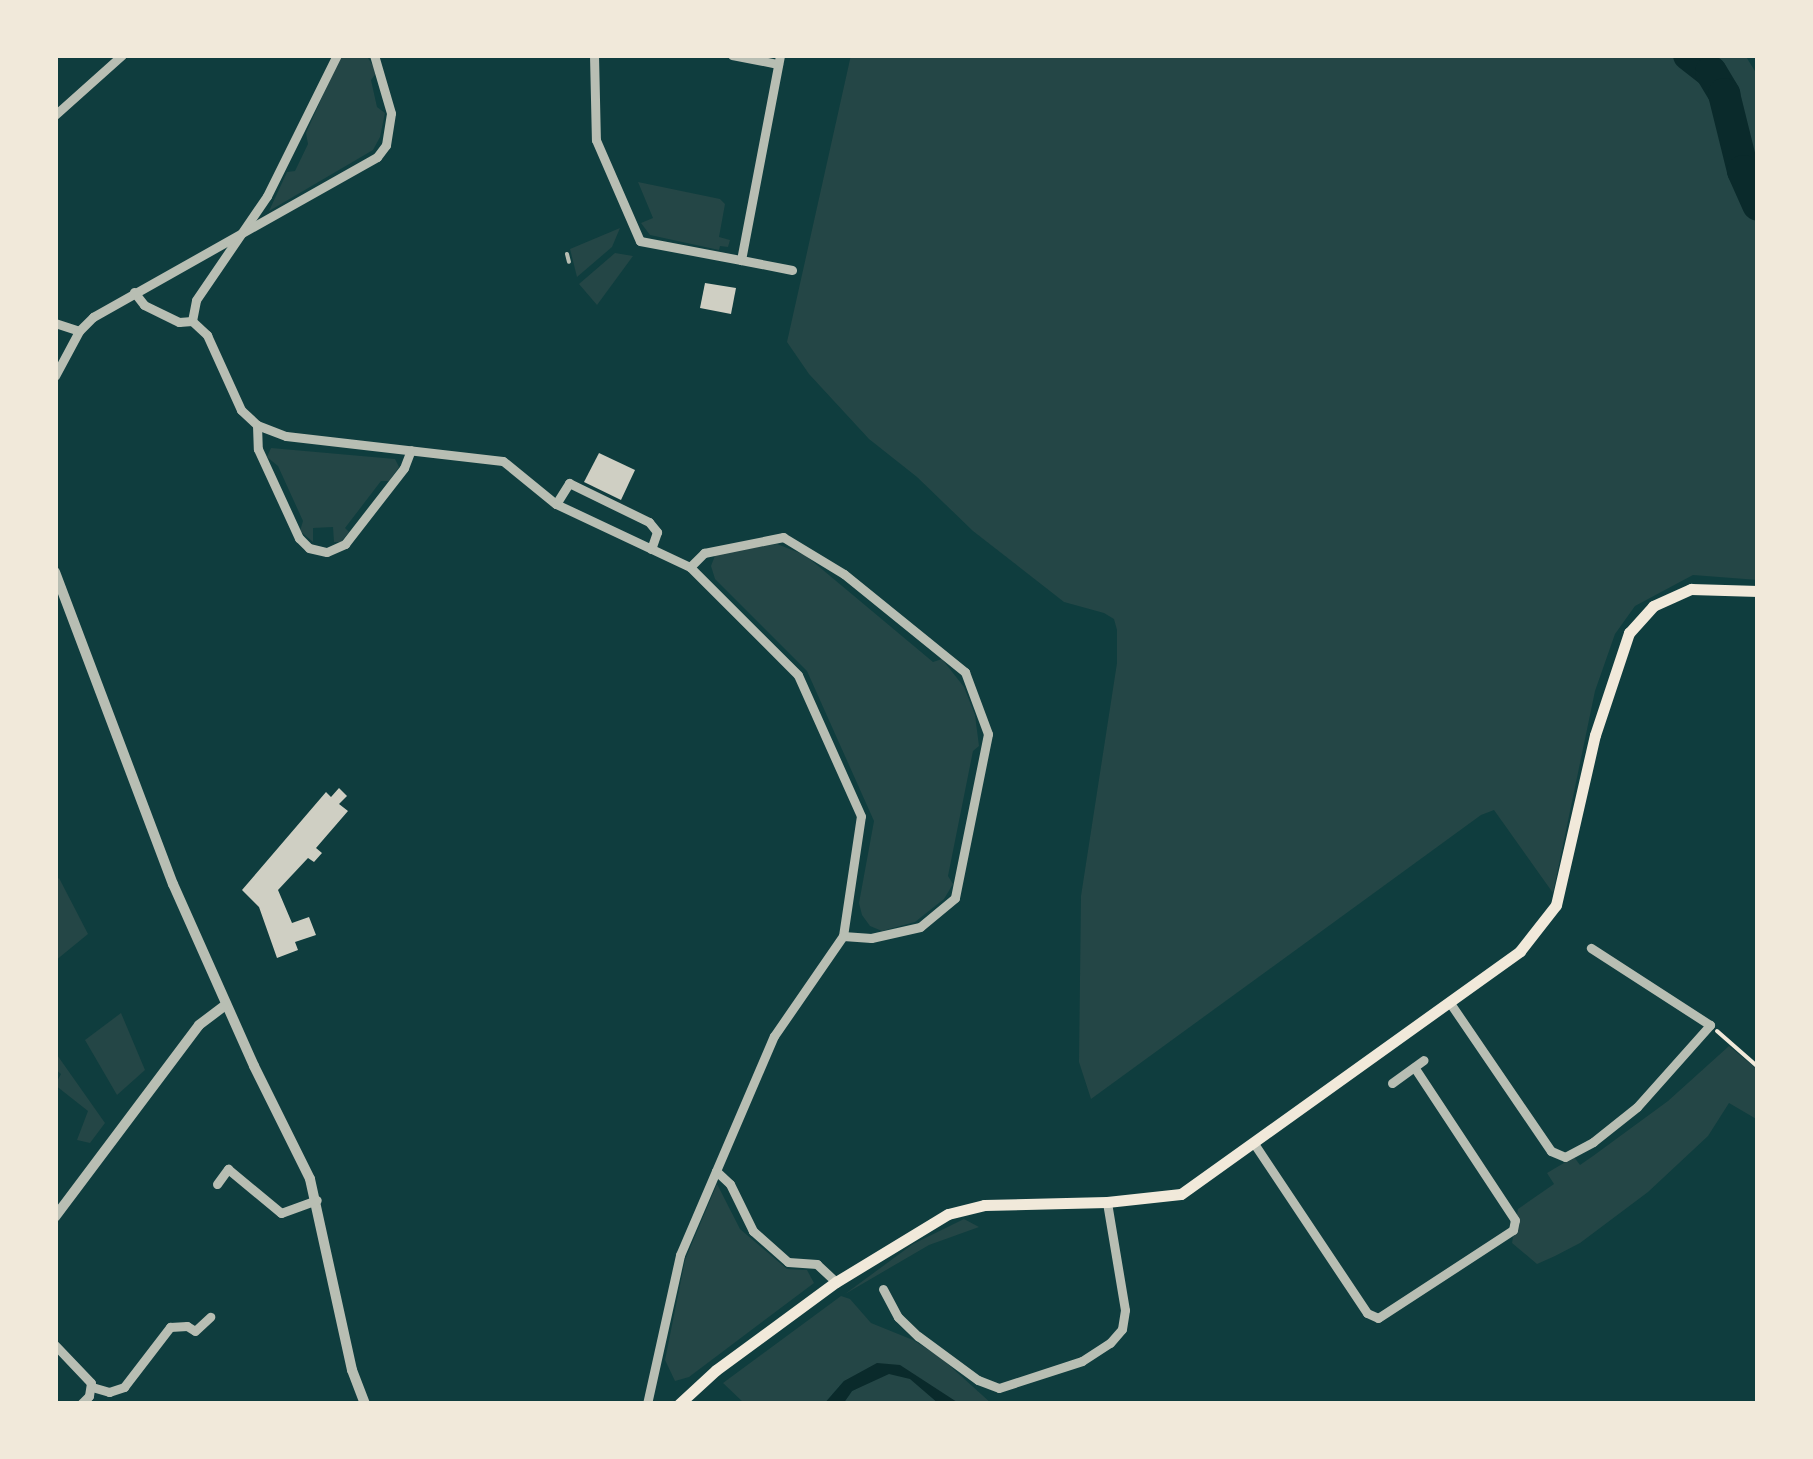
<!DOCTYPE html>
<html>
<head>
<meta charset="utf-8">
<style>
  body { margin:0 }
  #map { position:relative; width:1813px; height:1459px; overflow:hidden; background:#0f3d3e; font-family:"Nunito Sans",sans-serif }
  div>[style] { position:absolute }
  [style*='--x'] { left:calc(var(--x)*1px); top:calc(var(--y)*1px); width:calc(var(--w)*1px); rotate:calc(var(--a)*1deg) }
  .green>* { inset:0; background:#244646 }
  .water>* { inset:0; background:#0a2a2b }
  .river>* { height:32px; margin:-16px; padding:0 16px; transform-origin:16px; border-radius:16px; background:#0a2a2b }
  .building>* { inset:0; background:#cfcfc3 }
  .path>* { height:4px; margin:-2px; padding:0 2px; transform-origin:2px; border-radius:2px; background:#f1e9da }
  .service>* { height:4px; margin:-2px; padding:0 2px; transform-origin:2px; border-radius:2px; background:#b8beb3 }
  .minor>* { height:9px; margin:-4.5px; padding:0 4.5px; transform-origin:4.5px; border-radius:4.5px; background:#b8beb3 }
  .tertiary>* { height:10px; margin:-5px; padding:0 5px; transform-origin:5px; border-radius:5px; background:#b8beb3 }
  .secondary>* { height:11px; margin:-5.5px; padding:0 5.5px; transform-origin:5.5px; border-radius:5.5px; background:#f1e9da }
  span { translate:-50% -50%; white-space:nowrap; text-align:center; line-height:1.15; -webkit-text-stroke:10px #f1e9da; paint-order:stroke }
  .frame { position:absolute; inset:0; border:58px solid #f1e9da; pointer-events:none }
</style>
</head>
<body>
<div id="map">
  <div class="green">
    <div style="clip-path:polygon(341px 55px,366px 55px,377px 72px,371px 80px,377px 107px,385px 113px,380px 137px,373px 150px,269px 211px,287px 172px,295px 171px,308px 144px,306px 133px)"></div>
    <div style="clip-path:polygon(851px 55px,1745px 55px,1758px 76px,1758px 580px,1693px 575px,1635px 606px,1615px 634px,1595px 691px,1553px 893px,1494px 810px,1481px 815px,1091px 1099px,1079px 1062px,1081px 896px,1117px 663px,1117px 630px,1114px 619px,1104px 613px,1064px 602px,973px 531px,917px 477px,869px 439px,809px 374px,787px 342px)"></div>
    <div style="clip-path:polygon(638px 182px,720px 199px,725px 204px,719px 237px,730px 240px,728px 247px,720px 246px,719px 250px,650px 235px,641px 223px,653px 218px)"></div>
    <div style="clip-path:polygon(620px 228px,612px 247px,577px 277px,570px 249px)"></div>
    <div style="clip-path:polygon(615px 253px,633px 256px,597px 305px,579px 284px)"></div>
    <div style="clip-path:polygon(271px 448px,395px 459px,399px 467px,389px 481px,381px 481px,345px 528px,349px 532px,341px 542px,334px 542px,333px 527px,313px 528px,313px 542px,300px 531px,303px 521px,278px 466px,267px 457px)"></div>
    <div style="clip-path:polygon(777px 544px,805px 555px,933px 662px,942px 659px,964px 687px,975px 715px,979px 746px,973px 751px,948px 876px,953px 884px,944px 899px,915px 922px,882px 931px,870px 926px,862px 915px,859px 903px,874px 821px,807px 671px,715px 579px,711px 566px,716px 553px)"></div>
    <div style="clip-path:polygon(59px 878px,88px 934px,55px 961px,55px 881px)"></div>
    <div style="clip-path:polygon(121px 1013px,145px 1070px,117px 1095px,85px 1040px)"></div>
    <div style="clip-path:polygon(1729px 1046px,1758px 1070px,1758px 1120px,1729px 1103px,1708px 1136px,1648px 1192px,1580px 1243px,1555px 1256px,1537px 1264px,1512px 1243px,1518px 1209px,1554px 1184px,1547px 1173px,1574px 1157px,1580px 1165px,1593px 1156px,1668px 1101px)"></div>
    <div style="clip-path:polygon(55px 1052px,105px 1123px,90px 1143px,77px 1140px,88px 1111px,55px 1085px,61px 1074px,55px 1069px)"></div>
    <div style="clip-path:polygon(717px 1184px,740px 1229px,787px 1269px,807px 1270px,814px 1283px,689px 1377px,675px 1381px,665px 1360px,685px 1260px)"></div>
    <div style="clip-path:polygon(964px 1219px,979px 1227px,929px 1245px,845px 1294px,913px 1244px)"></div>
    <div style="clip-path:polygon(841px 1296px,850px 1299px,871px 1323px,913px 1340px,940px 1357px,992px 1404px,843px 1404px,852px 1391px,876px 1378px,844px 1381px,824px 1404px,745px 1404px,723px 1383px)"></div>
  </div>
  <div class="water">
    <div style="clip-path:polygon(877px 1363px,900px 1365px,960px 1404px,939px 1404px,910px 1379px,889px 1374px,852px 1391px,843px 1404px,824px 1404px,844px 1381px)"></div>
  </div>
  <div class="river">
    <div style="--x:1689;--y:55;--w:28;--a:38"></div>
    <div style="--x:1711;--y:72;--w:26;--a:59"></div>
    <div style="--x:1724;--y:94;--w:79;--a:76.1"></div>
    <div style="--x:1743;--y:171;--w:37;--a:66"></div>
  </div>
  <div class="building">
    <div style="clip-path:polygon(705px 283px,736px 288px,731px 314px,700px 308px)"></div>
    <div style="clip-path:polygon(599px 453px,635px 470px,621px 500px,584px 482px)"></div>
    <div style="clip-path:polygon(339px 788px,347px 796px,339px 804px,348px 811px,316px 848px,322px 853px,314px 862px,308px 858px,278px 890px,292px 923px,309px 917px,316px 935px,295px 942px,298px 950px,277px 958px,259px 907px,242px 890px,326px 792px,331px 797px)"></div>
  </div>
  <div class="path">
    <div style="--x:1717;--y:1031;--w:55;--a:41.3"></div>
  </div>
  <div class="service">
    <div style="--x:567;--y:254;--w:8;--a:76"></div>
  </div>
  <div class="minor">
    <div style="--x:594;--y:55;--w:85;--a:88.7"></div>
    <div style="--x:596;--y:140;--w:110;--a:66.5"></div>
    <div style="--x:640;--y:241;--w:103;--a:10.7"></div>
    <div style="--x:741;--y:260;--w:209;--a:-79.2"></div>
    <div style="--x:732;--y:55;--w:47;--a:11.1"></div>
    <div style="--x:55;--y:115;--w:90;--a:-41.8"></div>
    <div style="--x:741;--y:260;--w:52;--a:11.1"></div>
    <div style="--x:134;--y:292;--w:16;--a:52"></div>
    <div style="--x:144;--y:305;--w:39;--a:26"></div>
    <div style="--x:179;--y:322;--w:13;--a:-4"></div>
    <div style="--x:192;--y:321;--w:21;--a:43"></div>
    <div style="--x:207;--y:335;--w:82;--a:65.6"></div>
    <div style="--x:241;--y:410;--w:22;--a:43"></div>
    <div style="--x:257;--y:425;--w:24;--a:88"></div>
    <div style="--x:258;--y:449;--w:98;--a:65.3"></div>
    <div style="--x:299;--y:538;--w:14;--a:45"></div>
    <div style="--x:309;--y:548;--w:18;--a:13"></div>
    <div style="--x:327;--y:552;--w:20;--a:-24"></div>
    <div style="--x:345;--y:544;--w:96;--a:-52.2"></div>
    <div style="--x:404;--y:468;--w:19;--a:-69"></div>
    <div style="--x:192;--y:321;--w:21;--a:-79"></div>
    <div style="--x:196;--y:300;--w:126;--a:-55.7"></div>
    <div style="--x:267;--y:196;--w:157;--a:-63.6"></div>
    <div style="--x:55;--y:323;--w:25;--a:18"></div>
    <div style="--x:55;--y:376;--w:51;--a:-61.9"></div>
    <div style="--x:79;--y:331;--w:20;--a:-45"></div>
    <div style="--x:93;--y:317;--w:326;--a:-29.4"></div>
    <div style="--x:377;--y:157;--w:15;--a:-53"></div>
    <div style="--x:386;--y:145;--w:32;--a:-81"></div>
    <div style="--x:391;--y:113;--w:60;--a:-106.3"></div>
    <div style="--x:257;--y:425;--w:31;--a:21"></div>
    <div style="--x:286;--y:436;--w:218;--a:6.6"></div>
    <div style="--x:503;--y:461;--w:68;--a:39.1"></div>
    <div style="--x:556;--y:504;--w:148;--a:25.2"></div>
    <div style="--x:690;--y:567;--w:20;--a:-45"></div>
    <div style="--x:704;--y:553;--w:81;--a:-11.4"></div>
    <div style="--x:783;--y:537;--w:71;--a:31.2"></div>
    <div style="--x:844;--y:574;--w:156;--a:39"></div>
    <div style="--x:965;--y:672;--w:66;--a:69.6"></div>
    <div style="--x:988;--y:734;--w:167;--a:101.4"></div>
    <div style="--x:955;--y:898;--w:45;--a:140.4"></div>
    <div style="--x:920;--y:927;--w:50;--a:167.3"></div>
    <div style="--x:871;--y:938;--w:28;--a:-176"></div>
    <div style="--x:843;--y:936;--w:121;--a:-81.5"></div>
    <div style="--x:861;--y:816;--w:154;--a:-114.1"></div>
    <div style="--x:798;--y:675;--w:153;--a:-135"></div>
    <div style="--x:556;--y:504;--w:25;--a:-58"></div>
    <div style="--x:569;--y:483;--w:89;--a:26"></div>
    <div style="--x:649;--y:522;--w:13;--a:51"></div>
    <div style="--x:657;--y:532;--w:18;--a:109"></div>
    <div style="--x:1450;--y:1003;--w:179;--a:55.7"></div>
    <div style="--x:1551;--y:1151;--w:15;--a:23"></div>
    <div style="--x:1565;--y:1157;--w:32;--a:-28"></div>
    <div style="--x:1593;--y:1142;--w:56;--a:-38.5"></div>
    <div style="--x:1637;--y:1107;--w:110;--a:-48.3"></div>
    <div style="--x:1710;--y:1025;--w:142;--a:-147.1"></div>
    <div style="--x:1392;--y:1083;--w:39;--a:-36"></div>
    <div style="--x:1255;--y:1145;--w:202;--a:56.3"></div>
    <div style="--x:1367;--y:1313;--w:12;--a:24"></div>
    <div style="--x:1378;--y:1318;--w:161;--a:-33.1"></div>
    <div style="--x:1513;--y:1230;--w:10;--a:-79"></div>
    <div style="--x:1515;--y:1220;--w:183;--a:-123.4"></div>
    <div style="--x:217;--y:1184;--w:19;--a:-54"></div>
    <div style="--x:228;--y:1169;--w:69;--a:39.7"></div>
    <div style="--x:281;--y:1213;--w:38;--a:-20"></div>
    <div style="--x:836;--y:1282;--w:26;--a:-137"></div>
    <div style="--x:817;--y:1264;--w:29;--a:-176"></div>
    <div style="--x:788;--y:1262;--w:47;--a:-138.5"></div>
    <div style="--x:753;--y:1231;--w:52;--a:-116.1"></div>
    <div style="--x:730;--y:1184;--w:19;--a:-137"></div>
    <div style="--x:716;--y:1171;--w:147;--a:-66.8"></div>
    <div style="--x:774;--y:1036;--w:121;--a:-55.4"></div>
    <div style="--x:883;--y:1289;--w:32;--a:62"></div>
    <div style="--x:898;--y:1317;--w:28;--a:44"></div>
    <div style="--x:918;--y:1336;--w:74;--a:36.3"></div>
    <div style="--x:978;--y:1380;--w:22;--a:21"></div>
    <div style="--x:999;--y:1388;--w:87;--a:-18"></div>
    <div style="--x:1082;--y:1361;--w:33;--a:-33"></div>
    <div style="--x:1110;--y:1343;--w:18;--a:-49"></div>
    <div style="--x:1122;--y:1329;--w:19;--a:-81"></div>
    <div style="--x:1125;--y:1310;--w:109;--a:-99.5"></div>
    <div style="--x:55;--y:1345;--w:52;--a:46.5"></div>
    <div style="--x:91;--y:1383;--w:13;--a:99"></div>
    <div style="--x:89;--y:1396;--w:11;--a:135"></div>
    <div style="--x:92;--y:1387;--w:18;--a:16"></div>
    <div style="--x:109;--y:1392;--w:16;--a:-18"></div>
    <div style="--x:124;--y:1387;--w:76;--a:-52.5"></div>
    <div style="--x:170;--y:1327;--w:17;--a:-3"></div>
    <div style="--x:187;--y:1326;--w:9;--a:32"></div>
    <div style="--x:195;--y:1331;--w:21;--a:-43"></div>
    <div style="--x:647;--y:1404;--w:153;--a:-77.5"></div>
    <div style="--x:680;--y:1255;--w:91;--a:-66.8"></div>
  </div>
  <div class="tertiary">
    <div style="--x:55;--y:572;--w:334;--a:69.3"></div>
    <div style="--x:173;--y:884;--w:199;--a:66"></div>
    <div style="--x:254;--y:1066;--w:126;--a:63.6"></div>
    <div style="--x:310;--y:1179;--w:196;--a:77.6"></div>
    <div style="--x:352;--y:1370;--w:36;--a:69"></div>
    <div style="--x:55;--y:1217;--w:240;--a:-53.1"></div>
    <div style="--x:199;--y:1025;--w:34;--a:-37"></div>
  </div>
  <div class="secondary">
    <div style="--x:679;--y:1404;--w:50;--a:-42.6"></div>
    <div style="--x:716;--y:1370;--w:149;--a:-36.3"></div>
    <div style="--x:836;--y:1282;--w:131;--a:-31.3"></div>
    <div style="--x:948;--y:1214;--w:37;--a:-14"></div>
    <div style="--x:984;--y:1205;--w:123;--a:-1.4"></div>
    <div style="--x:1107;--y:1202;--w:74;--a:-6.2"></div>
    <div style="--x:1181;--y:1194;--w:417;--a:-35.6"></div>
    <div style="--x:1520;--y:951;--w:58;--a:-52"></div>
    <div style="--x:1556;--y:905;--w:174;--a:-77.1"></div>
    <div style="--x:1595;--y:735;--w:108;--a:-71.6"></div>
    <div style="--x:1629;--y:633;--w:36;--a:-48"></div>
    <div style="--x:1653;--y:606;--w:42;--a:-24.1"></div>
    <div style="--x:1691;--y:589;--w:67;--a:1.7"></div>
  </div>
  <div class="frame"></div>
</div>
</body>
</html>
